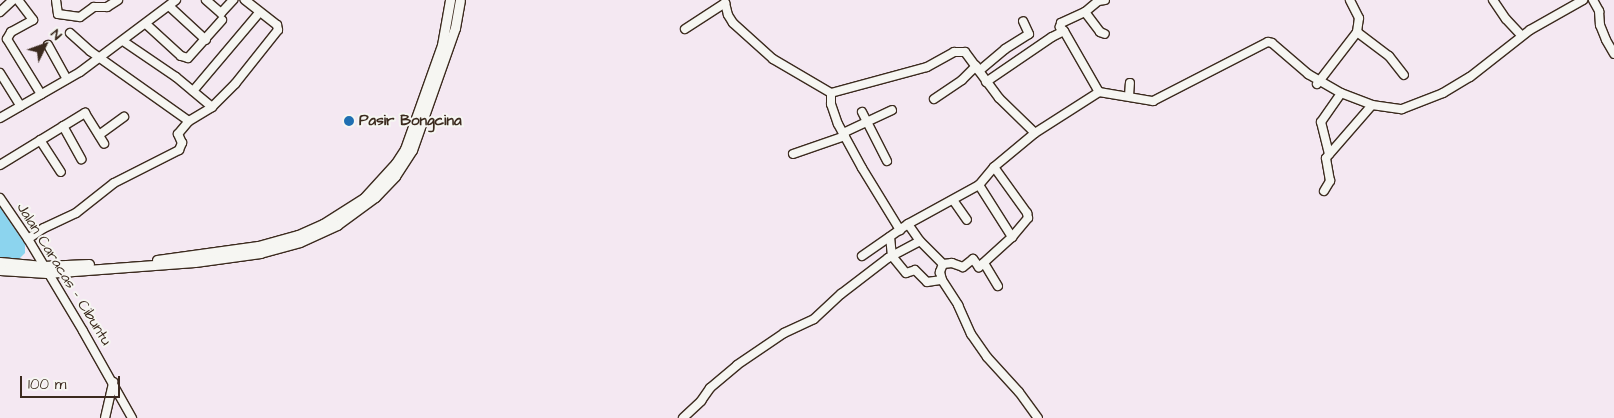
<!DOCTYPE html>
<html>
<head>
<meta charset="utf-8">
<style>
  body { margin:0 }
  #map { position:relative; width:1614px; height:418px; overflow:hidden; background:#f4e8f2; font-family:"Architects Daughter",sans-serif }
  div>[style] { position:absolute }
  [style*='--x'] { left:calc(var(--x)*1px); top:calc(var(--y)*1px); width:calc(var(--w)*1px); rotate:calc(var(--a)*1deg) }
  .water>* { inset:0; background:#8cd4ee }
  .roads { filter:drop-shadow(1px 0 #3b2a1e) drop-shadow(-1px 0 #3b2a1e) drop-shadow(0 1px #3b2a1e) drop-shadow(0 -1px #3b2a1e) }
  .minor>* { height:8px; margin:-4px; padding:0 4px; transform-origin:4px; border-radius:4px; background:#f6f6f2 }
  .major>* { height:9px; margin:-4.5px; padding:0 4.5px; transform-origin:4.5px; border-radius:4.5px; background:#f6f6f2 }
  .dots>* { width:14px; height:14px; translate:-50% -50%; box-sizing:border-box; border:2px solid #f6f6f2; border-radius:50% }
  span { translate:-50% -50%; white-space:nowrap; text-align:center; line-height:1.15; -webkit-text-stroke:4px #f6f6f2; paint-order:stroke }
  .poi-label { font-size:15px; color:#3b2a1e; font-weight:700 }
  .left { translate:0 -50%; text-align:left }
  .street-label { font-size:15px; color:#3b2a1e }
  .north { position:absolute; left:20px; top:20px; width:50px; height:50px; -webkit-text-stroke:4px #f6f6f2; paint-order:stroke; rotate:48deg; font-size:14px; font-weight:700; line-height:20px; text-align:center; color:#3b2a1e }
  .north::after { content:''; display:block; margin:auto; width:18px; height:22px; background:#3b2a1e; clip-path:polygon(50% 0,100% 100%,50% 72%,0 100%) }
  .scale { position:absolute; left:20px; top:376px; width:100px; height:22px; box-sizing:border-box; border:2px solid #3b2a1e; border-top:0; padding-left:6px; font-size:15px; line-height:18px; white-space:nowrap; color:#3b2a1e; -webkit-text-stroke:4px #f6f6f2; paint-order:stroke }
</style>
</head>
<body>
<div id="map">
  <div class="water">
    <div style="clip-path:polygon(0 207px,25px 244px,25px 253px,19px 259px,0 257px)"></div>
  </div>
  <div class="roads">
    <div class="minor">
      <div style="--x:18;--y:0;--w:25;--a:53"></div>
      <div style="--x:33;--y:20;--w:25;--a:151"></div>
      <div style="--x:11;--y:32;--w:8;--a:120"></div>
      <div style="--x:7;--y:39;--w:65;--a:58.3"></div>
      <div style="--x:56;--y:0;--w:14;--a:82"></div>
      <div style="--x:58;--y:14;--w:22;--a:8"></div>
      <div style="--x:80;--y:17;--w:17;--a:-36"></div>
      <div style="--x:94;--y:7;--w:13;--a:0"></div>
      <div style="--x:107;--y:7;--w:13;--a:-32"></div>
      <div style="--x:206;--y:0;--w:20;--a:41"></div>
      <div style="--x:221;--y:13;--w:18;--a:-47"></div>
      <div style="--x:1493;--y:0;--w:23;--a:56"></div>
      <div style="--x:1506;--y:19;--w:23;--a:47"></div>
      <div style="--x:1593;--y:0;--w:13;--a:61"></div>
      <div style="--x:1599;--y:11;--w:14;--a:86"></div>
      <div style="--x:1600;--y:25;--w:16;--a:68"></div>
      <div style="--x:1606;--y:40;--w:16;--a:60"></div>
      <div style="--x:169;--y:6;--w:50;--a:42.6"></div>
      <div style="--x:0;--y:12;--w:18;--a:-43"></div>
      <div style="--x:1085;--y:12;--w:25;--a:53"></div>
      <div style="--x:1100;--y:32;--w:5;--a:22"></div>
      <div style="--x:146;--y:24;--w:47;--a:42.4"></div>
      <div style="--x:181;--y:56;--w:7;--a:16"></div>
      <div style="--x:188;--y:58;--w:51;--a:-48.2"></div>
      <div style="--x:685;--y:29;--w:48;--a:-33"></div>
      <div style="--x:725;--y:3;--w:12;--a:76"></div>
      <div style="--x:728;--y:15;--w:9;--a:58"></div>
      <div style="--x:733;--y:23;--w:54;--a:42"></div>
      <div style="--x:773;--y:59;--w:67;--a:30.4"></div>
      <div style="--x:831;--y:93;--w:99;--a:-15.2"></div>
      <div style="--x:927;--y:67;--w:31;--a:-29"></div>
      <div style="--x:954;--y:52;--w:11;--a:0"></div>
      <div style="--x:965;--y:52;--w:57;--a:53.5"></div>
      <div style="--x:999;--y:98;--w:50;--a:44.2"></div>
      <div style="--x:1064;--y:31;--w:6;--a:-135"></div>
      <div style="--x:1060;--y:27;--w:4;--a:-76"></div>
      <div style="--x:1061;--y:23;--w:26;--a:-25"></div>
      <div style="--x:1085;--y:12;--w:17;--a:-40"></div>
      <div style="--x:1098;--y:1;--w:7;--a:-8"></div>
      <div style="--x:1357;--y:32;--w:40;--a:37"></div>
      <div style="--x:1389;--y:56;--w:24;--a:52"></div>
      <div style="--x:70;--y:33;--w:27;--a:42"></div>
      <div style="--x:90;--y:51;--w:121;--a:35.3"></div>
      <div style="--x:189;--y:121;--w:27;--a:-31"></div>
      <div style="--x:212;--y:107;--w:33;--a:-45"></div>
      <div style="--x:235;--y:84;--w:69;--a:-51.5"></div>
      <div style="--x:278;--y:30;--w:5;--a:-101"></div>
      <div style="--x:277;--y:25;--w:41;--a:-142"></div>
      <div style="--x:123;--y:41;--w:64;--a:34.2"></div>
      <div style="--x:176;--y:77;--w:47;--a:39.8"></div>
      <div style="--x:48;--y:45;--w:39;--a:61"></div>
      <div style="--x:979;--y:71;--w:34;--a:-40"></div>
      <div style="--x:1005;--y:49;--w:28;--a:-32"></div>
      <div style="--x:1029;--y:34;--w:14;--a:-115"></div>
      <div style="--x:0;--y:73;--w:39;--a:58"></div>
      <div style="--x:986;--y:82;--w:80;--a:-34.3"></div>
      <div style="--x:1052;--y:37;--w:13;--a:-27"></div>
      <div style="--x:1064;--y:31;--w:70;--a:60.2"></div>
      <div style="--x:1099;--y:92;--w:55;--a:9.5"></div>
      <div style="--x:1153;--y:101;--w:129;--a:-27.2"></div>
      <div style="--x:1268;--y:42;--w:4;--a:14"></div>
      <div style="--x:1272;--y:43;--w:48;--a:40.7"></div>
      <div style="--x:1308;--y:74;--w:38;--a:30"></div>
      <div style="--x:1341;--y:93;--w:33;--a:21"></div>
      <div style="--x:1372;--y:105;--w:30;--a:8"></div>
      <div style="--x:1402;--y:109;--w:44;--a:-21.3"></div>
      <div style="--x:1443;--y:93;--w:31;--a:-31"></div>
      <div style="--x:1470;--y:77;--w:76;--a:-38.1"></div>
      <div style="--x:1530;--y:30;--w:61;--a:-29.5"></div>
      <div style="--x:1317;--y:84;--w:66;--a:-52.4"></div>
      <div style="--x:1357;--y:32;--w:14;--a:-82"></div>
      <div style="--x:1359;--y:18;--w:20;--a:-117"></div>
      <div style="--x:193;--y:91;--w:102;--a:-49.8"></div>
      <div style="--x:831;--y:93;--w:11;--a:90"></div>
      <div style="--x:831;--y:104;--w:21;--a:71"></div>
      <div style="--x:838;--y:124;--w:50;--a:61.4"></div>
      <div style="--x:862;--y:168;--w:73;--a:58.5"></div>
      <div style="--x:1129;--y:96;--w:13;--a:-86"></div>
      <div style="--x:934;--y:99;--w:34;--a:-34"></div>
      <div style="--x:962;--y:80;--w:20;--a:-45"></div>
      <div style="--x:862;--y:112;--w:55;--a:63"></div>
      <div style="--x:0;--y:118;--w:92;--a:-29.9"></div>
      <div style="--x:80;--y:72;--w:120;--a:-36.9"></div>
      <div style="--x:63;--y:126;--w:38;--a:61"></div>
      <div style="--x:843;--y:133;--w:54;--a:-25.1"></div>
      <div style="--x:99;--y:135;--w:31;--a:-36"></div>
      <div style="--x:40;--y:140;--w:38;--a:57"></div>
      <div style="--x:793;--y:154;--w:55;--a:-19.1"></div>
      <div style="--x:1329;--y:154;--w:33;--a:-104"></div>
      <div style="--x:1321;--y:122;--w:35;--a:-55"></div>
      <div style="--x:0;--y:165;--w:100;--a:-31.5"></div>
      <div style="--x:85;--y:113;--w:36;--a:58"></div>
      <div style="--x:994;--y:167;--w:57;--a:54.3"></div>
      <div style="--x:1027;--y:213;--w:5;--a:79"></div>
      <div style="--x:1028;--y:218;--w:25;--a:130"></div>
      <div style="--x:1012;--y:237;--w:45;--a:137.7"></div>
      <div style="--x:979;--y:267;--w:10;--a:-127"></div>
      <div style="--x:973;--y:259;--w:13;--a:141"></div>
      <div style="--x:963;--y:267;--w:12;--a:-160"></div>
      <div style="--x:952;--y:263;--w:9;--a:174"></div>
      <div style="--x:943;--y:264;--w:9;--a:111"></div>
      <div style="--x:940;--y:272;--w:8;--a:76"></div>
      <div style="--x:942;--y:280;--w:30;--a:57"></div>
      <div style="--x:958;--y:305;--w:32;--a:66"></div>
      <div style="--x:971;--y:334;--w:28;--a:55"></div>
      <div style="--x:987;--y:357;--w:47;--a:47.6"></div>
      <div style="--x:1019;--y:392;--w:32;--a:54"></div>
      <div style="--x:979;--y:185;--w:62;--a:57.6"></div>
      <div style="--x:1324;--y:191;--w:12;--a:-59"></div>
      <div style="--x:1330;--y:181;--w:23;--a:-100"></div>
      <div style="--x:1326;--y:158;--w:70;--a:-49"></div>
      <div style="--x:0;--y:198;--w:50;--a:55.7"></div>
      <div style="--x:28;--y:239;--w:107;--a:59.1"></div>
      <div style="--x:83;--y:331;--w:100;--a:60.6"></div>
      <div style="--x:953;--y:200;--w:24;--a:55"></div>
      <div style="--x:908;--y:224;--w:21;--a:55"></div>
      <div style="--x:920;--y:241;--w:33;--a:45"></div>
      <div style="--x:890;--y:237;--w:19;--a:84"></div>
      <div style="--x:892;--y:256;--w:22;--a:51"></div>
      <div style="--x:906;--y:273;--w:9;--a:-18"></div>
      <div style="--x:915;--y:270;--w:17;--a:45"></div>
      <div style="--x:927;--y:282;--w:15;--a:-8"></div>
      <div style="--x:28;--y:239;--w:19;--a:-35"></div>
      <div style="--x:44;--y:228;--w:35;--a:-25"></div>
      <div style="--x:76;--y:213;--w:48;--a:-38.3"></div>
      <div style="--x:114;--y:183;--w:73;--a:-26.9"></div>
      <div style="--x:179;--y:150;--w:8;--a:-67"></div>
      <div style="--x:182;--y:143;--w:10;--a:-114"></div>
      <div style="--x:178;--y:134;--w:17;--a:-50"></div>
      <div style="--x:862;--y:256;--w:56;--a:-34.8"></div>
      <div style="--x:908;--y:224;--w:81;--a:-28.8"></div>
      <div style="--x:979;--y:185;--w:23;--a:-50"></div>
      <div style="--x:994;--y:167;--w:53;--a:-39.7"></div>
      <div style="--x:1035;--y:133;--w:76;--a:-32.6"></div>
      <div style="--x:984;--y:263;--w:27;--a:59"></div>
      <div style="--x:105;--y:418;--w:37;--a:-77"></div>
      <div style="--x:683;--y:418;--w:25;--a:-43"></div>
      <div style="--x:701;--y:401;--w:16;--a:-55"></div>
      <div style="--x:710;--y:388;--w:35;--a:-40"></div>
      <div style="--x:737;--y:365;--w:57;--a:-34.2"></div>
      <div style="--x:784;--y:333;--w:33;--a:-25"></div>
      <div style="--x:814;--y:319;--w:37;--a:-43"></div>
      <div style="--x:841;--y:294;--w:59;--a:-37.5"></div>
      <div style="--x:888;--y:258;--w:36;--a:-28"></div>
    </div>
    <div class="major">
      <div style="--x:157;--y:260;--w:102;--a:-7.9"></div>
      <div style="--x:258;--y:246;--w:41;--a:-15.4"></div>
      <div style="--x:298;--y:235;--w:27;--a:-24"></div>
      <div style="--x:323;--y:224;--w:49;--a:-32.4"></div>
      <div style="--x:364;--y:198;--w:47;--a:-47.6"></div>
      <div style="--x:396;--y:163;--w:17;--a:-57"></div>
      <div style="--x:405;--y:149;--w:110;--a:-70.4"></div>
      <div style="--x:442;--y:45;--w:46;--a:-79.9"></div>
      <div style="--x:0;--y:262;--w:43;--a:5.3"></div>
      <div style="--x:43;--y:266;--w:46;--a:-2.5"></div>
      <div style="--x:0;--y:270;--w:47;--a:3.7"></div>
      <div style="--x:47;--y:273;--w:148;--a:-4.3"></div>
      <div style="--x:195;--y:262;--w:66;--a:-7.9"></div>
      <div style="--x:260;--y:253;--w:41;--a:-15.4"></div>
      <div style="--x:300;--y:242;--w:41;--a:-24.7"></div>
      <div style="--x:337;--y:225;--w:47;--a:-36.4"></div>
      <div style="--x:375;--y:197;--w:29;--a:-46"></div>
      <div style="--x:395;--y:176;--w:31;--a:-57"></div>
      <div style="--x:412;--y:150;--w:129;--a:-70.6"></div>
      <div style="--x:455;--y:28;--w:28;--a:-80"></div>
    </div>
  </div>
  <div class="dots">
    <div style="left:349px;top:121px;background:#1f6fb2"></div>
  </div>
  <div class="poi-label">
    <span class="left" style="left:359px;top:121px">Pasir Bongcina</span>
  </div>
  <div class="street-label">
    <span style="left:64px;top:274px;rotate:58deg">Jalan Caracas - Cibuntu</span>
  </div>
  <div class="north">N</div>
  <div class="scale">100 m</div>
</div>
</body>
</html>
